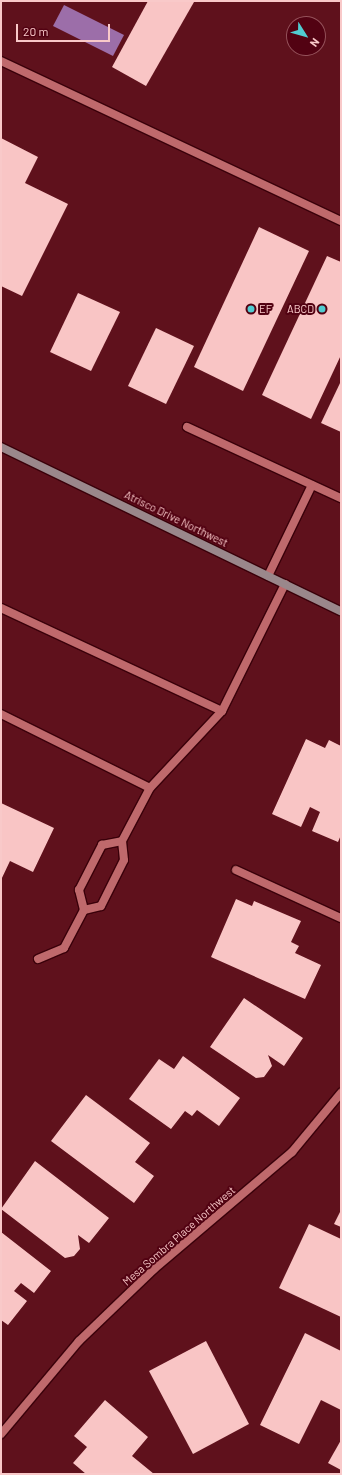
<!DOCTYPE html>
<html>
<head>
<meta charset="utf-8">
<style>
  body { margin:0 }
  #map { position:relative; width:342px; height:1475px; overflow:hidden; background:#5f111c; font-family:Barlow,sans-serif }
  div>[style] { position:absolute }
  [style*='--x'] { left:calc(var(--x)*1px); top:calc(var(--y)*1px); width:calc(var(--w)*1px); rotate:calc(var(--a)*1deg) }
  .water>* { inset:0; background:#9c6ea9 }
  .building>* { inset:0; background:#f9c5c5 }
  .roads { filter:drop-shadow(1px 0 #3a000a) drop-shadow(-1px 0 #3a000a) drop-shadow(0 1px #3a000a) drop-shadow(0 -1px #3a000a) }
  .lane>* { height:8px; margin:-4px; padding:0 4px; transform-origin:4px; border-radius:4px; background:#bf696c }
  .street>* { height:8px; margin:-4px; padding:0 4px; transform-origin:4px; border-radius:4px; background:#bf696c }
  .secondary>* { height:8px; margin:-4px; padding:0 4px; transform-origin:4px; border-radius:4px; background:#9a878b }
  .dots>* { width:11px; height:11px; translate:-50% -50%; box-sizing:border-box; border:2px solid #520212; border-radius:50% }
  span { translate:-50% -50%; white-space:nowrap; text-align:center; line-height:1.15; -webkit-text-stroke:4px #520212; paint-order:stroke }
  .poi-label { font-size:11px; color:#f9c9c9 }
  .left { translate:0 -50%; text-align:left }
  .right { translate:-100% -50%; text-align:right }
  .street-label { font-size:11px; color:#f9c9c9 }
  .frame { position:absolute; inset:0; border:2px solid #f9c9c9; pointer-events:none }
  .north { position:absolute; left:286px; top:16px; width:40px; height:40px; box-sizing:border-box; background:#520212; border:1px solid #95525b; border-radius:50%; rotate:127deg; font-size:11px; font-weight:700; line-height:16px; text-align:center; color:#f9c9c9 }
  .north::after { content:''; display:block; margin:auto; width:14px; height:18px; background:#51ccd1; clip-path:polygon(50% 0,100% 100%,50% 72%,0 100%) }
  .scale { position:absolute; left:16px; top:24px; width:94px; height:18px; box-sizing:border-box; border:2px solid #f9c9c9; border-top:0; padding-left:5px; font-size:12px; line-height:14px; white-space:nowrap; color:#f9c9c9; -webkit-text-stroke:3px #520212; paint-order:stroke }
</style>
</head>
<body>
<div id="map">
  <div class="water">
    <div style="clip-path:polygon(64px 5px,124px 35px,113px 56px,53px 26px)"></div>
  </div>
  <div class="building">
    <div style="clip-path:polygon(148px 1px,194px 2px,146px 86px,112px 67px)"></div>
    <div style="clip-path:polygon(1px 138px,38px 157px,25px 183px,68px 204px,22px 296px,1px 286px)"></div>
    <div style="clip-path:polygon(259px 227px,309px 251px,243px 391px,194px 367px)"></div>
    <div style="clip-path:polygon(327px 256px,341px 262px,341px 355px,311px 419px,262px 395px)"></div>
    <div style="clip-path:polygon(78px 293px,120px 312px,91px 371px,50px 352px)"></div>
    <div style="clip-path:polygon(156px 328px,194px 346px,166px 404px,128px 386px)"></div>
    <div style="clip-path:polygon(341px 381px,341px 432px,321px 423px)"></div>
    <div style="clip-path:polygon(306px 739px,325px 748px,329px 740px,341px 746px,341px 835px,338px 842px,312px 831px,320px 812px,310px 807px,301px 827px,272px 814px)"></div>
    <div style="clip-path:polygon(1px 803px,54px 828px,33px 872px,10px 861px,1px 880px)"></div>
    <div style="clip-path:polygon(236px 899px,252px 906px,254px 901px,301px 921px,291px 942px,299px 946px,295px 953px,321px 965px,305px 999px,211px 957px)"></div>
    <div style="clip-path:polygon(244px 998px,303px 1038px,284px 1066px,268px 1055px,272px 1066px,264px 1077px,256px 1078px,210px 1047px)"></div>
    <div style="clip-path:polygon(183px 1056px,240px 1098px,219px 1126px,197px 1110px,192px 1116px,185px 1111px,171px 1129px,129px 1099px,159px 1059px,174px 1069px)"></div>
    <div style="clip-path:polygon(86px 1095px,150px 1143px,135px 1162px,154px 1176px,134px 1203px,51px 1141px)"></div>
    <div style="clip-path:polygon(35px 1161px,109px 1218px,89px 1243px,78px 1235px,80px 1249px,74px 1256px,65px 1258px,1px 1209px)"></div>
    <div style="clip-path:polygon(341px 1210px,341px 1227px,334px 1224px)"></div>
    <div style="clip-path:polygon(309px 1224px,341px 1239px,341px 1317px,279px 1288px)"></div>
    <div style="clip-path:polygon(1px 1232px,51px 1271px,34px 1293px,21px 1283px,14px 1291px,27px 1301px,8px 1325px,1px 1320px)"></div>
    <div style="clip-path:polygon(305px 1333px,341px 1351px,341px 1410px,321px 1400px,299px 1444px,260px 1425px)"></div>
    <div style="clip-path:polygon(206px 1341px,249px 1424px,193px 1454px,149px 1371px)"></div>
    <div style="clip-path:polygon(105px 1400px,148px 1437px,132px 1456px,154px 1474px,86px 1474px,73px 1463px,87px 1447px,74px 1436px)"></div>
    <div style="clip-path:polygon(341px 1440px,341px 1470px,328px 1463px)"></div>
  </div>
  <div class="roads">
    <div class="lane">
      <div style="--x:1;--y:61;--w:376;--a:25.2"></div>
      <div style="--x:187;--y:427;--w:170;--a:24.8"></div>
      <div style="--x:268;--y:576;--w:101;--a:-64.2"></div>
      <div style="--x:1;--y:608;--w:244;--a:25"></div>
      <div style="--x:1;--y:714;--w:166;--a:26.4"></div>
      <div style="--x:150;--y:788;--w:105;--a:-46.9"></div>
      <div style="--x:222;--y:711;--w:142;--a:-63.6"></div>
      <div style="--x:84;--y:910;--w:17;--a:-13"></div>
      <div style="--x:101;--y:906;--w:51;--a:-63.4"></div>
      <div style="--x:124;--y:860;--w:19;--a:-96"></div>
      <div style="--x:122;--y:841;--w:60;--a:-62.2"></div>
      <div style="--x:38;--y:959;--w:28;--a:-23"></div>
      <div style="--x:64;--y:948;--w:43;--a:-62.2"></div>
      <div style="--x:84;--y:910;--w:21;--a:-104"></div>
      <div style="--x:79;--y:890;--w:51;--a:-62.9"></div>
      <div style="--x:102;--y:845;--w:20;--a:-11"></div>
    </div>
    <div class="street">
      <div style="--x:236;--y:870;--w:115;--a:24.6"></div>
      <div style="--x:1;--y:1434;--w:121;--a:-50"></div>
      <div style="--x:79;--y:1341;--w:104;--a:-43.8"></div>
      <div style="--x:154;--y:1269;--w:181;--a:-40.3"></div>
      <div style="--x:292;--y:1152;--w:77;--a:-50.3"></div>
    </div>
    <div class="secondary">
      <div style="--x:1;--y:447;--w:377;--a:25.8"></div>
    </div>
  </div>
  <div class="dots">
    <div style="left:251px;top:309px;background:#51ccd1"></div>
    <div style="left:322px;top:309px;background:#51ccd1"></div>
  </div>
  <div class="poi-label">
    <span class="left" style="left:259px;top:309px">EF</span>
    <span class="right" style="left:314px;top:309px">ABCD</span>
  </div>
  <div class="street-label">
    <span style="left:176px;top:519px;rotate:26deg">Atrisco Drive Northwest</span>
    <span style="left:179px;top:1236px;rotate:-41deg">Mesa Sombra Place Northwest</span>
  </div>
  <div class="frame"></div>
  <div class="north">N</div>
  <div class="scale">20 m</div>
</div>
</body>
</html>
